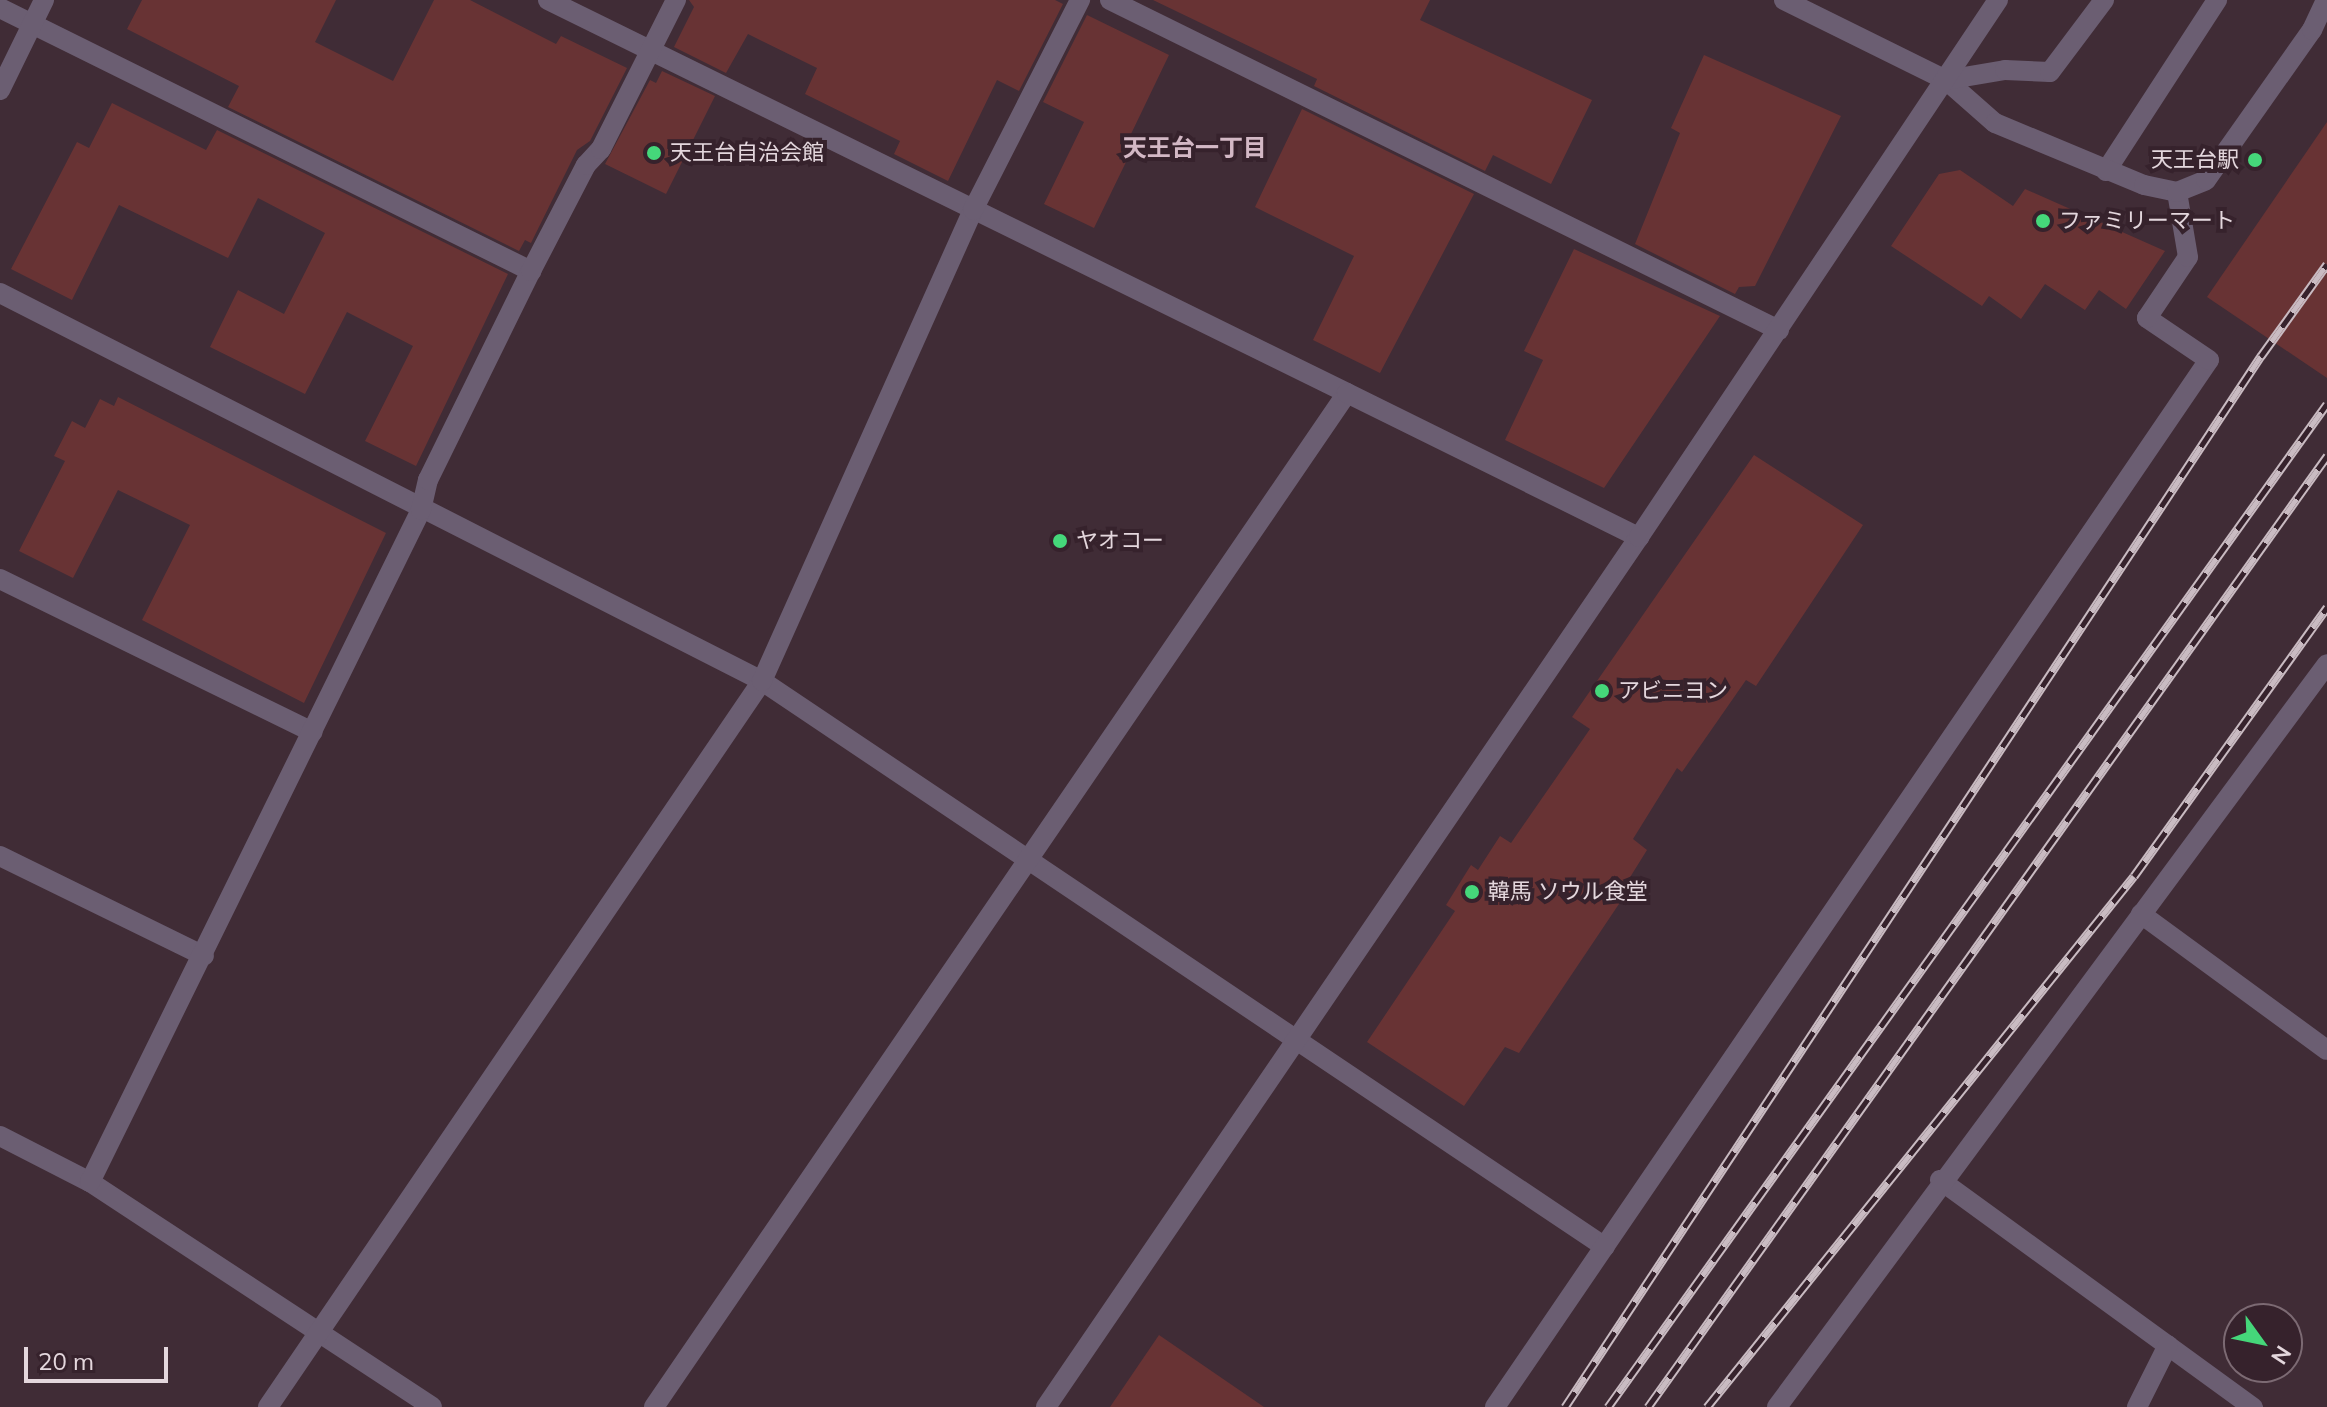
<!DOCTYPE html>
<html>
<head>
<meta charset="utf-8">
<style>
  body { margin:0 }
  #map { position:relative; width:2327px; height:1407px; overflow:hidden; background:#402c36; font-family:Mulish,"Noto Sans JP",sans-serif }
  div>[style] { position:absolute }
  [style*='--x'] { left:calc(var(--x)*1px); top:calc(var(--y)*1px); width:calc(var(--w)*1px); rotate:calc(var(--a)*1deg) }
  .building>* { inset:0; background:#683334 }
  .service>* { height:20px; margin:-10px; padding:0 10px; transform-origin:10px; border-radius:10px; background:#6b5e72 }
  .minor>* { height:20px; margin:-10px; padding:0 10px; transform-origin:10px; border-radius:10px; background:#6b5e72 }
  .tertiary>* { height:20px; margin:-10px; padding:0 10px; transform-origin:10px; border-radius:10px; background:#6b5e72 }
  .rail>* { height:9px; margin-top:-4.5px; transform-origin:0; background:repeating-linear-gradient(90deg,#36222c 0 18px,#c9bbc2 0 36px); box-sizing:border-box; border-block:2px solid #c9bbc2 }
  .dots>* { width:22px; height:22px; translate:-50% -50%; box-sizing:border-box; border:4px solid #36222c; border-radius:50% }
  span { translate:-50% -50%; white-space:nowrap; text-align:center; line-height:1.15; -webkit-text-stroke:8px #36222c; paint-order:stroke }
  .poi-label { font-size:22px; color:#e4d7dd }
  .left { translate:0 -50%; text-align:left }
  .right { translate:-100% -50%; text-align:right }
  .neighbourhood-label { font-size:24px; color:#d3b8c5; font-weight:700 }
  .north { position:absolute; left:2223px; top:1303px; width:80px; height:80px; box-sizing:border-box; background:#36222c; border:2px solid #7c6a73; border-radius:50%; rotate:123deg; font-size:22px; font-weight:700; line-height:32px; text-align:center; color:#e4d7dd }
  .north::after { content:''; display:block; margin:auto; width:28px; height:36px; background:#45d77a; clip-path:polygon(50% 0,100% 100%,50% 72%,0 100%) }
  .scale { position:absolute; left:24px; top:1347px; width:144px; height:36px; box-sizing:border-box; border:4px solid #e4d7dd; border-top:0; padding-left:10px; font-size:24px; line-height:28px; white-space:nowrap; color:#e4d7dd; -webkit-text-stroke:6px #36222c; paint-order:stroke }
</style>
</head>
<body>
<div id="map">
  <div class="building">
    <div style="clip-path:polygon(142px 0,336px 0,315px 42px,393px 81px,434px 0,470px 0,556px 44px,561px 36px,627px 68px,590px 141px,577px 150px,531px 243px,525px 240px,519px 251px,228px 107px,239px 86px,127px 29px)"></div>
    <div style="clip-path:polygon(689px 0,1055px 0,1063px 4px,1019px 91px,997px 80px,948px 181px,894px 154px,900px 141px,805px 94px,817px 68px,748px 34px,726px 73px,674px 47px,694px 7px)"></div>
    <div style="clip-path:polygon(1153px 0,1430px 0,1420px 20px,1592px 100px,1551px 184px,1493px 155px,1485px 171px,1314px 86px,1317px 79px)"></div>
    <div style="clip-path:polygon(1087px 15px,1169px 55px,1119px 159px,1126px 162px,1094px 228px,1044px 204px,1084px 122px,1043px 102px)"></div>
    <div style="clip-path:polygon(1704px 55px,1841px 116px,1755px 286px,1739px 287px,1735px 294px,1635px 244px,1680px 133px,1671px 128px)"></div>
    <div style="clip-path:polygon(662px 71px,715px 96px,666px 194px,605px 164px,650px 80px,656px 83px)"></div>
    <div style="clip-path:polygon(112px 103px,206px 150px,217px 130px,508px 274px,416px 466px,365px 441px,413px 346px,347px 312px,305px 394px,210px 347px,238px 290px,284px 314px,325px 233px,258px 198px,228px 258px,119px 205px,72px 300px,11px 269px,77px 142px,89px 148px)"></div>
    <div style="clip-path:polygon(1302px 109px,1474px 194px,1380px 373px,1313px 340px,1354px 256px,1255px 207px)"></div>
    <div style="clip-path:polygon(2327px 122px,2327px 378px,2207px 297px)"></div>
    <div style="clip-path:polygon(1960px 170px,2013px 206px,2025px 189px,2165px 251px,2126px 309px,2099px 290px,2085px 310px,2045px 284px,2021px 319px,1989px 296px,1982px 306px,1891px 246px,1939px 174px)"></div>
    <div style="clip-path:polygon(1574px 249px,1720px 316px,1604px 488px,1505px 440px,1543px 360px,1524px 351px)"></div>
    <div style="clip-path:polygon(118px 397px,386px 533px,304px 703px,142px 620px,190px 525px,118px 490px,73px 578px,19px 551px,65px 461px,54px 456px,72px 421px,85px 428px,100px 399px,114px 406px)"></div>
    <div style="clip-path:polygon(1754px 455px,1863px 525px,1756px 686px,1746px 680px,1682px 772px,1677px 768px,1633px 839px,1647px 850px,1619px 895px,1623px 898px,1519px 1053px,1505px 1047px,1464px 1106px,1367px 1042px,1455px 911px,1446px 905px,1471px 865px,1478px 870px,1500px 836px,1511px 843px,1590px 729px,1572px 717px)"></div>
    <div style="clip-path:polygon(1159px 1335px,1264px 1407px,1110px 1407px)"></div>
  </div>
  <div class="service">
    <div style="--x:2106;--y:171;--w:204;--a:-57"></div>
  </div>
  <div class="minor">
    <div style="--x:548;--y:0;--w:890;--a:26.19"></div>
    <div style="--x:1110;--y:0;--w:746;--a:26.26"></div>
    <div style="--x:0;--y:8;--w:593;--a:26.35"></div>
    <div style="--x:0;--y:293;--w:855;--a:26.98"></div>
    <div style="--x:762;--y:681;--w:1015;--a:33.88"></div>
    <div style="--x:0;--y:579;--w:348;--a:26.1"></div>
    <div style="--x:0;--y:856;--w:227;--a:26.1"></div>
    <div style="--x:2141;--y:914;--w:230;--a:36.2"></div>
    <div style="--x:0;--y:1136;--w:101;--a:27.1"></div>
    <div style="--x:90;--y:1182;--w:409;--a:33.3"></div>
    <div style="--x:1940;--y:1180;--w:387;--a:36"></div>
    <div style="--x:90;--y:1182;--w:749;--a:-63.78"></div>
    <div style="--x:421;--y:510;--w:31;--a:-77"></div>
    <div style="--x:428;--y:480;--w:233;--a:-63.8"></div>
    <div style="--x:531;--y:271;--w:119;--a:-62.6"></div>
    <div style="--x:586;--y:165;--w:22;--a:-47"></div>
    <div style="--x:601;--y:149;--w:167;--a:-63.3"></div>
    <div style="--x:268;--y:1407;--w:878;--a:-55.77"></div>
    <div style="--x:762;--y:681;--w:516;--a:-65.87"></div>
    <div style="--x:973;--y:210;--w:236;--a:-63"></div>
    <div style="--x:654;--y:1407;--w:1228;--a:-55.65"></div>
    <div style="--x:1347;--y:393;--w:326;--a:26.3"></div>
    <div style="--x:1495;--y:1407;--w:1267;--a:-55.71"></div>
    <div style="--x:2209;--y:360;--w:75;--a:-145.9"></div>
    <div style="--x:2147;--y:318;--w:73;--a:-56.1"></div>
    <div style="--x:2188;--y:257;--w:66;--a:-99.6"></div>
    <div style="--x:1777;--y:1407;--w:924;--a:-53.49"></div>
    <div style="--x:2137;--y:1407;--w:69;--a:-63.4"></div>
  </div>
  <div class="tertiary">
    <div style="--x:1784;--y:0;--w:181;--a:26.3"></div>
    <div style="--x:1946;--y:80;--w:65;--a:41.3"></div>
    <div style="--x:1995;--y:123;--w:161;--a:22.6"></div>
    <div style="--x:2144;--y:185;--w:34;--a:12"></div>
    <div style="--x:2177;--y:192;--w:31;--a:-22"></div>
    <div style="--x:2206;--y:180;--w:184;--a:-54.8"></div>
    <div style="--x:2312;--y:30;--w:33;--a:-65"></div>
    <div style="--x:1946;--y:80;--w:60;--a:-9.6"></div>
    <div style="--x:2005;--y:70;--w:45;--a:2.5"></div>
    <div style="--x:2050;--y:72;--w:90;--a:-53.1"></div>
    <div style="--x:0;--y:90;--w:100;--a:-63.9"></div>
    <div style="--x:1046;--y:1407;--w:1053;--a:-55.72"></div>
    <div style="--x:1639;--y:537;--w:646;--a:-56.24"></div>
  </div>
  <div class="rail">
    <div style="--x:1565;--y:1407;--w:1261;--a:-56.49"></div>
    <div style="--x:2261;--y:356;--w:113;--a:-54.3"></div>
    <div style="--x:1608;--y:1407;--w:1234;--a:-54.37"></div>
    <div style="--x:1648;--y:1407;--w:1169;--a:-54.47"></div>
    <div style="--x:1707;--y:1407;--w:681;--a:-51.2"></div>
    <div style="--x:2134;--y:876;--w:331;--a:-54.3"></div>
  </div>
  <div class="dots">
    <div style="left:654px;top:153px;background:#45d77a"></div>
    <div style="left:2255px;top:160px;background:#45d77a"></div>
    <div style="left:2043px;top:221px;background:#45d77a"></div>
    <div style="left:1060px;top:541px;background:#45d77a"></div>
    <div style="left:1602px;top:691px;background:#45d77a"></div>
    <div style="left:1472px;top:892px;background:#45d77a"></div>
  </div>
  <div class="poi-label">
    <span class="left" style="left:670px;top:153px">天王台自治会館</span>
    <span class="right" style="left:2239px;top:160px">天王台駅</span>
    <span class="left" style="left:2059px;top:221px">ファミリーマート</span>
    <span class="left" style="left:1076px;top:541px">ヤオコー</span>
    <span class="left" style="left:1618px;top:691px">アビニヨン</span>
    <span class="left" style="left:1488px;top:892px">韓馬 ソウル食堂</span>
  </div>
  <div class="neighbourhood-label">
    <span style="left:1195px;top:148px">天王台一丁目</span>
  </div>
  <div class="north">N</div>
  <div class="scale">20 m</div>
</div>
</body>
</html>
